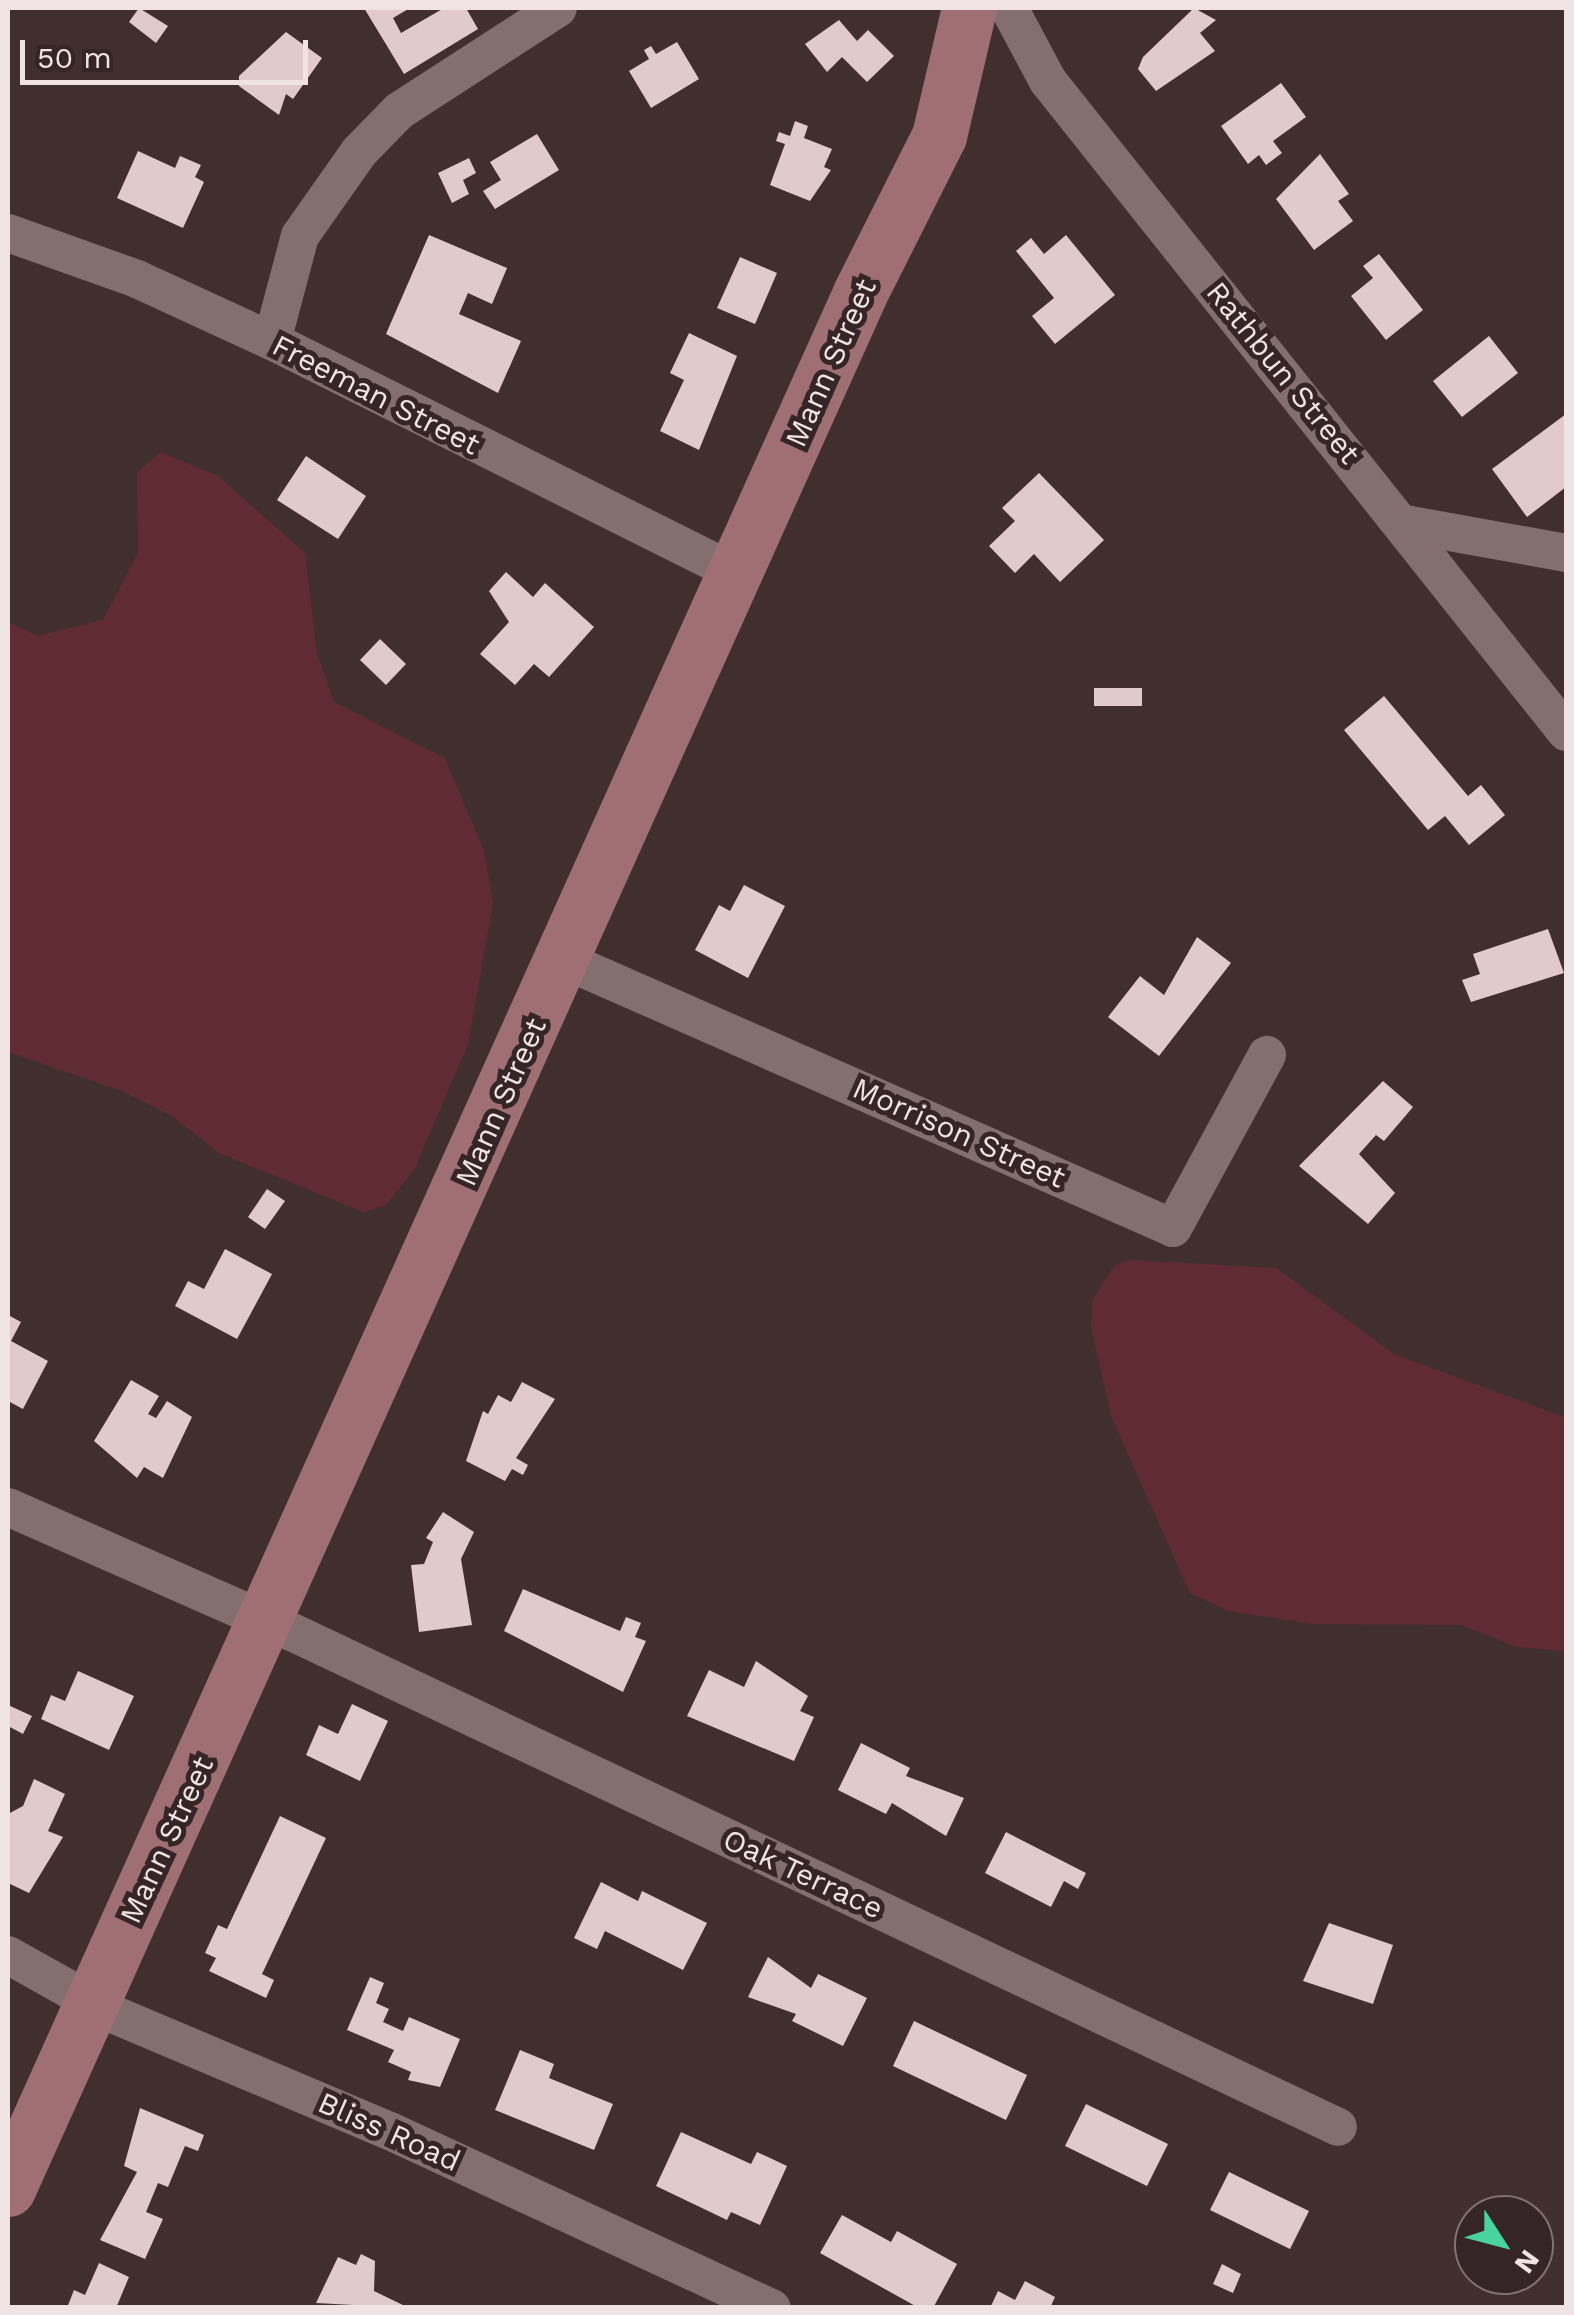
<!DOCTYPE html>
<html>
<head>
<meta charset="utf-8">
<style>
  body { margin:0 }
  #map { position:relative; width:1574px; height:2315px; overflow:hidden; background:#412f30; font-family:"Work Sans",sans-serif }
  div>[style] { position:absolute }
  [style*='--x'] { left:calc(var(--x)*1px); top:calc(var(--y)*1px); width:calc(var(--w)*1px); rotate:calc(var(--a)*1deg) }
  .green>* { inset:0; background:#612b33 }
  .building>* { inset:0; background:#e2c9cb }
  .street>* { height:38px; margin:-19px; padding:0 19px; transform-origin:19px; border-radius:19px; background:#846f70 }
  .secondary>* { height:55px; margin:-27.5px; padding:0 27.5px; transform-origin:27.5px; border-radius:27.5px; background:#a06f74 }
  span { translate:-50% -50%; white-space:nowrap; text-align:center; line-height:1.15; -webkit-text-stroke:10px #362526; paint-order:stroke }
  .street-label { font-size:30px; color:#efe3e3 }
  .frame { position:absolute; inset:0; border:10px solid #efe3e3; pointer-events:none }
  .north { position:absolute; left:1454px; top:2195px; width:100px; height:100px; box-sizing:border-box; background:#362526; border:2px solid #807172; border-radius:50%; rotate:126deg; font-size:28px; font-weight:700; line-height:40px; text-align:center; color:#efe3e3 }
  .north::after { content:''; display:block; margin:auto; width:35px; height:45px; background:#48d49d; clip-path:polygon(50% 0,100% 100%,50% 72%,0 100%) }
  .scale { position:absolute; left:20px; top:40px; width:288px; height:45px; box-sizing:border-box; border:5px solid #efe3e3; border-top:0; padding-left:12px; font-size:30px; line-height:35px; white-space:nowrap; color:#efe3e3; -webkit-text-stroke:8px #362526; paint-order:stroke }
</style>
</head>
<body>
<div id="map">
  <div class="green">
    <div style="clip-path:polygon(160px 452px,218px 476px,305px 553px,317px 654px,334px 702px,445px 758px,484px 851px,493px 903px,468px 1044px,414px 1170px,386px 1205px,363px 1212px,219px 1153px,172px 1116px,117px 1089px,8px 1052px,8px 622px,38px 636px,103px 620px,138px 553px,137px 473px)"></div>
    <div style="clip-path:polygon(1129px 1260px,1276px 1268px,1394px 1354px,1566px 1418px,1566px 1651px,1517px 1647px,1462px 1625px,1314px 1624px,1228px 1611px,1190px 1593px,1111px 1416px,1091px 1327px,1092px 1301px,1114px 1266px)"></div>
  </div>
  <div class="building">
    <div style="clip-path:polygon(139px 8px,168px 26px,156px 43px,129px 22px)"></div>
    <div style="clip-path:polygon(364px 8px,410px 8px,393px 18px,401px 33px,444px 8px,466px 8px,478px 29px,404px 74px)"></div>
    <div style="clip-path:polygon(1194px 8px,1216px 20px,1200px 33px,1215px 51px,1156px 91px,1138px 69px,1143px 57px)"></div>
    <div style="clip-path:polygon(839px 20px,857px 41px,868px 30px,894px 56px,867px 82px,842px 57px,827px 72px,805px 44px)"></div>
    <div style="clip-path:polygon(286px 32px,322px 58px,293px 99px,286px 94px,279px 115px,239px 86px,239px 76px)"></div>
    <div style="clip-path:polygon(677px 42px,699px 79px,651px 108px,629px 71px,649px 59px,644px 50px,651px 46px,656px 54px)"></div>
    <div style="clip-path:polygon(1281px 83px,1306px 117px,1273px 141px,1282px 153px,1266px 165px,1259px 155px,1248px 164px,1221px 126px)"></div>
    <div style="clip-path:polygon(795px 121px,808px 126px,804px 138px,832px 149px,824px 167px,831px 170px,810px 201px,770px 185px,785px 144px,776px 141px,779px 132px,790px 136px)"></div>
    <div style="clip-path:polygon(537px 134px,559px 170px,495px 209px,483px 191px,501px 180px,490px 162px)"></div>
    <div style="clip-path:polygon(138px 151px,175px 168px,180px 156px,201px 165px,195px 177px,204px 182px,183px 228px,117px 198px)"></div>
    <div style="clip-path:polygon(1320px 154px,1349px 194px,1338px 201px,1353px 221px,1314px 250px,1276px 199px)"></div>
    <div style="clip-path:polygon(469px 158px,476px 173px,463px 180px,469px 194px,452px 203px,438px 173px)"></div>
    <div style="clip-path:polygon(429px 235px,507px 268px,492px 304px,468px 293px,459px 314px,521px 341px,498px 393px,386px 334px)"></div>
    <div style="clip-path:polygon(1066px 235px,1115px 295px,1055px 344px,1032px 316px,1054px 298px,1016px 251px,1031px 238px,1044px 254px)"></div>
    <div style="clip-path:polygon(1379px 254px,1423px 310px,1386px 340px,1351px 296px,1373px 278px,1363px 266px)"></div>
    <div style="clip-path:polygon(740px 257px,777px 273px,755px 324px,717px 308px)"></div>
    <div style="clip-path:polygon(689px 333px,737px 356px,699px 450px,660px 431px,684px 380px,670px 373px)"></div>
    <div style="clip-path:polygon(1489px 336px,1518px 373px,1462px 417px,1433px 381px)"></div>
    <div style="clip-path:polygon(1566px 414px,1566px 487px,1527px 517px,1492px 469px)"></div>
    <div style="clip-path:polygon(306px 456px,366px 496px,338px 539px,277px 500px)"></div>
    <div style="clip-path:polygon(1039px 473px,1104px 540px,1060px 582px,1034px 554px,1015px 573px,989px 546px,1015px 521px,1002px 508px)"></div>
    <div style="clip-path:polygon(506px 572px,533px 597px,545px 583px,594px 627px,549px 677px,534px 664px,515px 685px,480px 654px,509px 622px,489px 591px)"></div>
    <div style="clip-path:polygon(380px 639px,406px 664px,386px 685px,360px 660px)"></div>
    <div style="clip-path:polygon(1094px 688px,1142px 688px,1142px 706px,1094px 706px)"></div>
    <div style="clip-path:polygon(1384px 696px,1468px 796px,1481px 785px,1505px 815px,1469px 845px,1445px 816px,1428px 830px,1344px 730px)"></div>
    <div style="clip-path:polygon(744px 885px,785px 906px,748px 978px,695px 950px,719px 905px,730px 911px)"></div>
    <div style="clip-path:polygon(1548px 929px,1564px 973px,1471px 1002px,1462px 980px,1480px 974px,1473px 954px)"></div>
    <div style="clip-path:polygon(1197px 937px,1231px 963px,1159px 1056px,1108px 1017px,1140px 976px,1164px 995px)"></div>
    <div style="clip-path:polygon(1383px 1081px,1413px 1107px,1384px 1141px,1376px 1135px,1359px 1154px,1395px 1193px,1368px 1224px,1299px 1166px)"></div>
    <div style="clip-path:polygon(267px 1189px,285px 1201px,265px 1229px,248px 1217px)"></div>
    <div style="clip-path:polygon(225px 1249px,272px 1274px,237px 1339px,175px 1306px,188px 1281px,204px 1289px)"></div>
    <div style="clip-path:polygon(8px 1315px,21px 1322px,11px 1341px,48px 1361px,23px 1409px,8px 1401px)"></div>
    <div style="clip-path:polygon(131px 1380px,159px 1396px,148px 1414px,156px 1418px,167px 1401px,192px 1417px,163px 1478px,144px 1467px,137px 1478px,94px 1441px)"></div>
    <div style="clip-path:polygon(522px 1382px,555px 1399px,516px 1458px,528px 1465px,523px 1475px,512px 1469px,505px 1481px,466px 1461px,483px 1411px,488px 1414px,498px 1395px,511px 1402px)"></div>
    <div style="clip-path:polygon(443px 1512px,474px 1532px,461px 1559px,472px 1625px,419px 1632px,411px 1565px,424px 1564px,433px 1542px,426px 1538px)"></div>
    <div style="clip-path:polygon(523px 1589px,620px 1631px,626px 1617px,641px 1623px,635px 1637px,646px 1641px,623px 1692px,504px 1631px)"></div>
    <div style="clip-path:polygon(756px 1661px,808px 1696px,800px 1711px,814px 1717px,794px 1761px,687px 1716px,709px 1670px,744px 1687px)"></div>
    <div style="clip-path:polygon(78px 1671px,134px 1696px,109px 1750px,41px 1719px,51px 1695px,65px 1701px)"></div>
    <div style="clip-path:polygon(352px 1704px,388px 1721px,360px 1781px,306px 1755px,319px 1725px,338px 1734px)"></div>
    <div style="clip-path:polygon(8px 1705px,32px 1716px,23px 1734px,8px 1726px)"></div>
    <div style="clip-path:polygon(861px 1743px,910px 1768px,906px 1776px,964px 1798px,946px 1836px,892px 1803px,886px 1814px,838px 1790px)"></div>
    <div style="clip-path:polygon(34px 1779px,65px 1794px,48px 1831px,63px 1837px,29px 1893px,8px 1883px,8px 1814px,23px 1806px)"></div>
    <div style="clip-path:polygon(280px 1816px,326px 1838px,262px 1974px,274px 1980px,266px 1998px,209px 1971px,216px 1958px,205px 1953px,218px 1925px,227px 1929px)"></div>
    <div style="clip-path:polygon(1006px 1832px,1086px 1873px,1078px 1889px,1064px 1881px,1051px 1907px,985px 1873px)"></div>
    <div style="clip-path:polygon(601px 1882px,638px 1901px,642px 1891px,707px 1923px,683px 1970px,605px 1931px,597px 1949px,574px 1938px)"></div>
    <div style="clip-path:polygon(1329px 1923px,1393px 1945px,1373px 2004px,1303px 1981px)"></div>
    <div style="clip-path:polygon(768px 1957px,811px 1988px,818px 1974px,867px 1998px,843px 2046px,792px 2021px,796px 2014px,748px 1997px)"></div>
    <div style="clip-path:polygon(370px 1977px,384px 1983px,376px 2003px,389px 2009px,383px 2022px,403px 2031px,409px 2017px,460px 2039px,440px 2087px,408px 2080px,411px 2072px,388px 2062px,394px 2050px,347px 2030px)"></div>
    <div style="clip-path:polygon(914px 2021px,1027px 2075px,1006px 2120px,893px 2066px)"></div>
    <div style="clip-path:polygon(520px 2050px,554px 2064px,549px 2078px,613px 2104px,594px 2150px,495px 2110px)"></div>
    <div style="clip-path:polygon(1086px 2104px,1168px 2144px,1147px 2186px,1065px 2146px)"></div>
    <div style="clip-path:polygon(140px 2108px,204px 2135px,198px 2151px,185px 2146px,168px 2187px,158px 2183px,146px 2212px,163px 2219px,145px 2259px,100px 2240px,137px 2172px,124px 2166px)"></div>
    <div style="clip-path:polygon(681px 2132px,751px 2164px,757px 2152px,787px 2166px,760px 2225px,731px 2212px,727px 2220px,656px 2186px)"></div>
    <div style="clip-path:polygon(1229px 2172px,1309px 2211px,1290px 2249px,1210px 2210px)"></div>
    <div style="clip-path:polygon(842px 2215px,891px 2242px,897px 2231px,957px 2264px,933px 2308px,919px 2308px,820px 2253px)"></div>
    <div style="clip-path:polygon(361px 2254px,375px 2261px,374px 2291px,409px 2308px,316px 2303px,338px 2257px,356px 2265px)"></div>
    <div style="clip-path:polygon(99px 2263px,129px 2277px,116px 2308px,67px 2308px,74px 2290px,85px 2295px)"></div>
    <div style="clip-path:polygon(1222px 2264px,1241px 2274px,1233px 2293px,1213px 2284px)"></div>
    <div style="clip-path:polygon(1025px 2281px,1055px 2297px,1050px 2308px,990px 2308px,998px 2291px,1015px 2300px)"></div>
  </div>
  <div class="street">
    <div style="--x:1009;--y:8;--w:83;--a:61.9"></div>
    <div style="--x:1048;--y:81;--w:832;--a:51.49"></div>
    <div style="--x:8;--y:233;--w:137;--a:19.6"></div>
    <div style="--x:137;--y:279;--w:149;--a:24.7"></div>
    <div style="--x:272;--y:341;--w:521;--a:26.57"></div>
    <div style="--x:272;--y:341;--w:109;--a:-75.1"></div>
    <div style="--x:300;--y:236;--w:103;--a:-54.9"></div>
    <div style="--x:359;--y:152;--w:57;--a:-45.7"></div>
    <div style="--x:399;--y:111;--w:189;--a:-32.9"></div>
    <div style="--x:1405;--y:524;--w:164;--a:10.2"></div>
    <div style="--x:564;--y:960;--w:665;--a:23.75"></div>
    <div style="--x:1173;--y:1228;--w:197;--a:-61.5"></div>
    <div style="--x:8;--y:1507;--w:310;--a:23.8"></div>
    <div style="--x:292;--y:1632;--w:1157;--a:25.32"></div>
    <div style="--x:8;--y:1955;--w:123;--a:29.3"></div>
    <div style="--x:115;--y:2015;--w:298;--a:22.9"></div>
    <div style="--x:390;--y:2131;--w:421;--a:24.9"></div>
  </div>
  <div class="secondary">
    <div style="--x:8;--y:2189;--w:2079;--a:-65.8"></div>
    <div style="--x:860;--y:293;--w:176;--a:-63.3"></div>
    <div style="--x:939;--y:136;--w:131;--a:-76.8"></div>
  </div>
  <div class="street-label">
    <span style="left:831px;top:363px;rotate:-66deg">Mann Street</span>
    <span style="left:1283px;top:373px;rotate:51deg">Rathbun Street</span>
    <span style="left:376px;top:395px;rotate:27deg">Freeman Street</span>
    <span style="left:501px;top:1102px;rotate:-66deg">Mann Street</span>
    <span style="left:959px;top:1133px;rotate:24deg">Morrison Street</span>
    <span style="left:167px;top:1840px;rotate:-65deg">Mann Street</span>
    <span style="left:803px;top:1874px;rotate:25deg">Oak Terrace</span>
    <span style="left:389px;top:2132px;rotate:24deg">Bliss Road</span>
  </div>
  <div class="frame"></div>
  <div class="north">N</div>
  <div class="scale">50 m</div>
</div>
</body>
</html>
